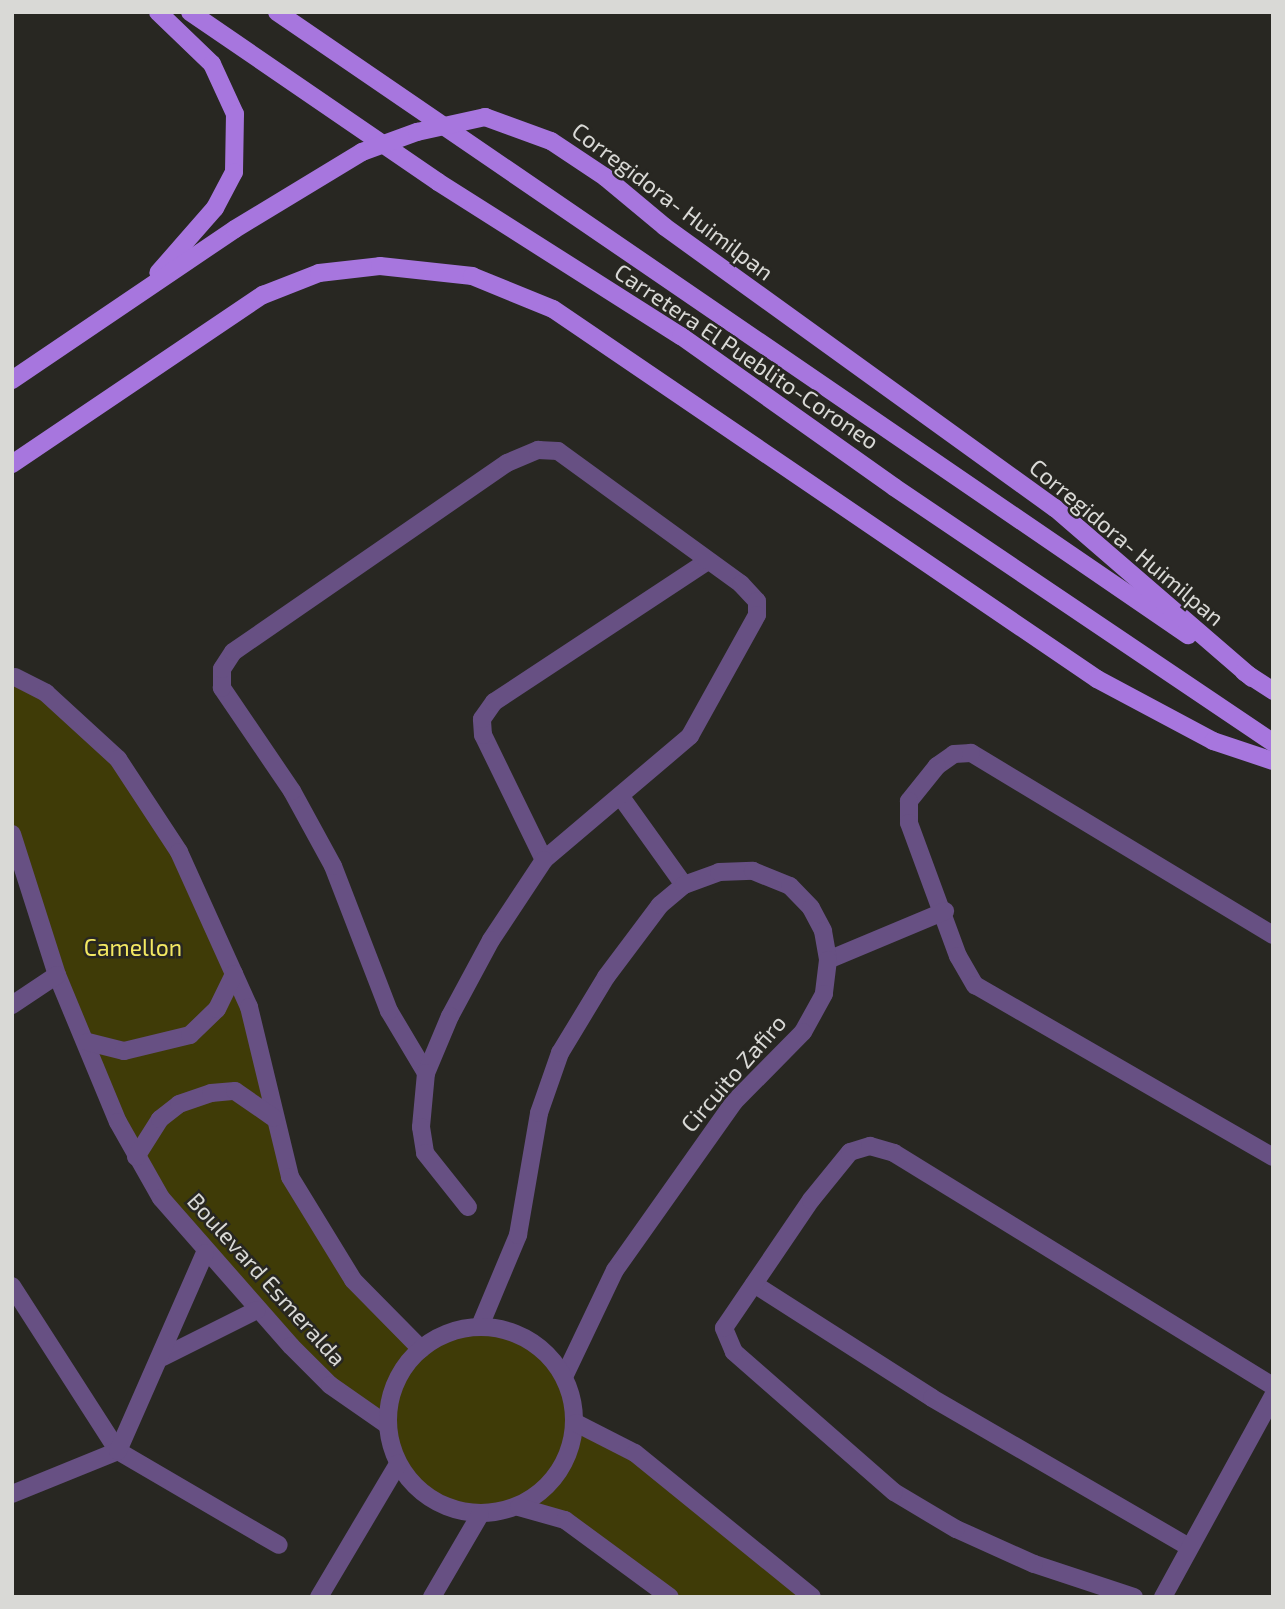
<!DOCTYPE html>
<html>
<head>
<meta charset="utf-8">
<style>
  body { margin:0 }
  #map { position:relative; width:1285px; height:1609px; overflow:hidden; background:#282722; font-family:"Exo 2",sans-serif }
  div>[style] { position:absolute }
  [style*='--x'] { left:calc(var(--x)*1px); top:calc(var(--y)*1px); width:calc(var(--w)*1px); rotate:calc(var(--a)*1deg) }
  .green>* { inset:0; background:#3f3b07 }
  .minor>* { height:18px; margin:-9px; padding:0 9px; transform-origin:9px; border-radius:9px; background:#675083 }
  .minor>.ring { margin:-9px; padding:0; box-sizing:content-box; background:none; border:18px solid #675083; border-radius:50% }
  .major>* { height:18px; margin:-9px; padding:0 9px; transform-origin:9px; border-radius:9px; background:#a776de }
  span { translate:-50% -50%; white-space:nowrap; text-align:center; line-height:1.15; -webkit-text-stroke:5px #282722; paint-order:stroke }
  .street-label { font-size:23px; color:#d9d9d6 }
  .park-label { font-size:23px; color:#f3e862 }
  .frame { position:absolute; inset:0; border:14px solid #d9d9d6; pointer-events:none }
</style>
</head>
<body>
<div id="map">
  <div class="green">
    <div style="clip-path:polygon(12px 669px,15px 677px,118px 759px,179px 852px,249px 1007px,274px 1118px,327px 1243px,417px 1345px,480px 1326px,529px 1339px,565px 1375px,576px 1423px,564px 1461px,579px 1428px,635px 1453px,812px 1597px,670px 1597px,565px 1520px,519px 1507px,480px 1515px,432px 1501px,398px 1464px,386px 1424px,330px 1385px,136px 1157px,12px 834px)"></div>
  </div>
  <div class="minor">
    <div style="--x:15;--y:677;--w:35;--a:27"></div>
    <div style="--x:46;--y:693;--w:98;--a:42.5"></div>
    <div style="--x:118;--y:759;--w:111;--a:56.7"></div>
    <div style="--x:179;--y:852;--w:170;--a:65.7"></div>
    <div style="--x:249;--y:1007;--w:175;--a:76.4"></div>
    <div style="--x:290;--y:1177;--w:121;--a:58.5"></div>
    <div style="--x:353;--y:1280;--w:97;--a:45.4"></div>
    <div style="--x:621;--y:797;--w:108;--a:54.4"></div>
    <div style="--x:12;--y:834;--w:148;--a:72.3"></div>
    <div style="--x:57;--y:975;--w:159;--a:67.5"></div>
    <div style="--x:118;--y:1122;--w:87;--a:60.5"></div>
    <div style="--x:161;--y:1198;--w:197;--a:48.7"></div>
    <div style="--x:291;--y:1346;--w:55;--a:45"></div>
    <div style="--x:330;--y:1385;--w:68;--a:34.9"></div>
    <div style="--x:544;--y:860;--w:139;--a:-116"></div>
    <div style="--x:483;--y:735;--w:16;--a:-94"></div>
    <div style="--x:482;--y:719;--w:21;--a:-55"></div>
    <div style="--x:494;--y:702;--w:256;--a:-33.4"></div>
    <div style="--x:1273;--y:935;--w:353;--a:-148.9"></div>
    <div style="--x:971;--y:753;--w:17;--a:177"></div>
    <div style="--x:954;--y:754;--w:21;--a:145"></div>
    <div style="--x:937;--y:766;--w:45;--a:128.7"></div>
    <div style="--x:909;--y:801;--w:22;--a:90"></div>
    <div style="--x:909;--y:823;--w:142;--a:69.8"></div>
    <div style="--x:958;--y:956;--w:34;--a:60"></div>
    <div style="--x:975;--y:985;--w:344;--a:30"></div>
    <div style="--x:828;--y:960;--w:127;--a:-22.7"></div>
    <div style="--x:12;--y:1005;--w:54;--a:-33.7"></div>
    <div style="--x:88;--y:1042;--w:37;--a:14"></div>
    <div style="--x:124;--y:1051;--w:68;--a:-13.6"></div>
    <div style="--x:190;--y:1035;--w:37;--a:-44"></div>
    <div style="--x:217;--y:1009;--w:39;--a:-64"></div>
    <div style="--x:426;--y:1073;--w:72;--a:-120.8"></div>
    <div style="--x:389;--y:1011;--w:155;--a:-111.1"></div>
    <div style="--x:333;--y:866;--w:85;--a:-118.7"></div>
    <div style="--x:292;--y:791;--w:125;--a:-124.2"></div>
    <div style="--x:222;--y:688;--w:19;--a:-90"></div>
    <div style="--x:222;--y:669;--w:20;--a:-57"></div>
    <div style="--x:233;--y:652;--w:333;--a:-34.6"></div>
    <div style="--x:507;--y:463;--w:34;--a:-23"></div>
    <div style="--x:538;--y:450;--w:20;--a:3"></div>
    <div style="--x:558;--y:451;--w:226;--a:36"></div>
    <div style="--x:741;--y:584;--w:23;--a:47"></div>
    <div style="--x:757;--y:601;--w:14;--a:90"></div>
    <div style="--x:757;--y:615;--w:138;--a:119"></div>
    <div style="--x:690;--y:736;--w:192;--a:139.7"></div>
    <div style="--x:544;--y:860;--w:96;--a:123.5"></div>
    <div style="--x:491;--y:940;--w:86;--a:118.3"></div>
    <div style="--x:450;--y:1016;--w:62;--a:112.8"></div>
    <div style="--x:426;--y:1073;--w:54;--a:95.3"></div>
    <div style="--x:421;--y:1127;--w:26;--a:81"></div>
    <div style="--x:425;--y:1153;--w:69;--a:51.5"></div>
    <div style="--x:136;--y:1157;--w:45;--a:-57.7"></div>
    <div style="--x:160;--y:1119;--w:24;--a:-38"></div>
    <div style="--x:179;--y:1104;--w:34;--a:-19"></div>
    <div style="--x:211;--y:1093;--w:24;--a:-5"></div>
    <div style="--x:235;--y:1091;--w:47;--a:34.7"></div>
    <div style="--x:754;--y:1284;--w:211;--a:32.6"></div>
    <div style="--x:932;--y:1398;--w:297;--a:30.1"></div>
    <div style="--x:12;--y:1286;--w:196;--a:57.3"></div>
    <div style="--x:118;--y:1451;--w:186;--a:30.3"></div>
    <div style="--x:480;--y:1326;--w:99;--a:-67.3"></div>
    <div style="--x:518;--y:1235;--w:124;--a:-80.2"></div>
    <div style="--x:539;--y:1113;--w:64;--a:-70.7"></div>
    <div style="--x:560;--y:1053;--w:89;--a:-58.8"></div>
    <div style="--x:606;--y:977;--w:90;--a:-53.1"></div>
    <div style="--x:660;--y:905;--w:31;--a:-40"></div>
    <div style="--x:684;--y:885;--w:37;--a:-20"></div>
    <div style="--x:719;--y:872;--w:34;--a:-2"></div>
    <div style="--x:753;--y:871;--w:40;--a:22"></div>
    <div style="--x:790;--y:886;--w:30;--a:46"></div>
    <div style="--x:811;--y:908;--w:26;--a:62"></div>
    <div style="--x:823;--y:931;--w:29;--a:80"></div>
    <div style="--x:828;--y:960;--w:34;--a:97"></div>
    <div style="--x:824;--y:994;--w:43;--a:118.9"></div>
    <div style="--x:803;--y:1032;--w:98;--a:134.6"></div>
    <div style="--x:734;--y:1102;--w:206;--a:125.3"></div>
    <div style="--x:615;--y:1270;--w:116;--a:115.5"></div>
    <div class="ring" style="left:388px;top:1327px;width:168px;height:168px"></div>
    <div style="--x:163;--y:1357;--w:105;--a:-26.6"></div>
    <div style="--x:576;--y:1423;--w:66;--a:27"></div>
    <div style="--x:635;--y:1453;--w:228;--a:39.1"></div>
    <div style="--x:12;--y:1494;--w:114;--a:-22.1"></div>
    <div style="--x:118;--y:1451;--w:216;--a:-66.3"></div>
    <div style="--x:519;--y:1507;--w:48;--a:15.8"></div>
    <div style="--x:565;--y:1520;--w:130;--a:36.3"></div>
    <div style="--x:319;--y:1597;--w:155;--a:-59.3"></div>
    <div style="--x:432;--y:1597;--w:95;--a:-59.7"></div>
    <div style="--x:1134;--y:1597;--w:105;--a:-161.7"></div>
    <div style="--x:1034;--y:1564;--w:85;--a:-155.8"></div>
    <div style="--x:956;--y:1529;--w:72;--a:-149.2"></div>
    <div style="--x:894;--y:1492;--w:213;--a:-138.8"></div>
    <div style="--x:734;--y:1352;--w:26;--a:-113"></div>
    <div style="--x:724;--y:1328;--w:155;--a:-55.8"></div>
    <div style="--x:811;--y:1200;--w:62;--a:-50.9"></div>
    <div style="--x:850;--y:1152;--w:21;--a:-17"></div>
    <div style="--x:870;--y:1146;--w:25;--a:16"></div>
    <div style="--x:894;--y:1153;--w:445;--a:31.6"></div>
    <div style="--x:1163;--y:1597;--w:229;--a:-61.3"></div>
  </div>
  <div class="major">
    <div style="--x:158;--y:12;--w:75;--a:43.9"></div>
    <div style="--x:212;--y:64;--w:55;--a:65.3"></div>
    <div style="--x:235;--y:114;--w:58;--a:91"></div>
    <div style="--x:234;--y:172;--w:41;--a:117.8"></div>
    <div style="--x:215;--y:208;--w:86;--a:131.2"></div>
    <div style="--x:190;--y:12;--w:301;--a:34.4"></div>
    <div style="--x:438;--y:182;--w:288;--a:32.4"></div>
    <div style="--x:681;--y:336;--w:261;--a:35.3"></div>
    <div style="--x:894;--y:487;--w:457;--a:34"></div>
    <div style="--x:277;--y:12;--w:1104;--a:34.37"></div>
    <div style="--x:12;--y:380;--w:269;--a:-34.1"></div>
    <div style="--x:235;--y:229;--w:149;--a:-31.2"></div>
    <div style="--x:362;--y:152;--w:59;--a:-20"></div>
    <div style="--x:417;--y:132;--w:70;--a:-12.4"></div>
    <div style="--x:485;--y:117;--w:70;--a:20"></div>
    <div style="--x:551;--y:141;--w:65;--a:33.7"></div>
    <div style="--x:605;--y:177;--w:78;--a:39.8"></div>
    <div style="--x:665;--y:227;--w:481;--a:35.8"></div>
    <div style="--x:1055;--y:508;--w:260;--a:40.8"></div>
    <div style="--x:12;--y:464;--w:303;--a:-34"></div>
    <div style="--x:263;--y:295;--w:60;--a:-21.4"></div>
    <div style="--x:319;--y:273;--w:61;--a:-6.5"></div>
    <div style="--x:380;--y:266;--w:93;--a:6.2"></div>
    <div style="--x:472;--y:276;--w:87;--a:22.2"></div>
    <div style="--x:553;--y:309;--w:658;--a:34.22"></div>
    <div style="--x:1097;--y:679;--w:132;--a:28.1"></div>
    <div style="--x:1213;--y:741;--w:63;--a:18.4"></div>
    <div style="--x:1244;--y:672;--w:35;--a:33"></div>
  </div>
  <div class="street-label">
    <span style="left:673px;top:201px;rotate:37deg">Corregidora- Huimilpan</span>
    <span style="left:747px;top:356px;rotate:34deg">Carretera El Pueblito-Coroneo</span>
    <span style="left:1127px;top:542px;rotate:40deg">Corregidora- Huimilpan</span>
    <span style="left:733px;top:1073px;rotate:-49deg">Circuito Zafiro</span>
    <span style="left:267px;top:1279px;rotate:48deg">Boulevard Esmeralda</span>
  </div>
  <div class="park-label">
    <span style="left:133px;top:947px">Camellon</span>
  </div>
  <div class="frame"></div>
</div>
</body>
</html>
